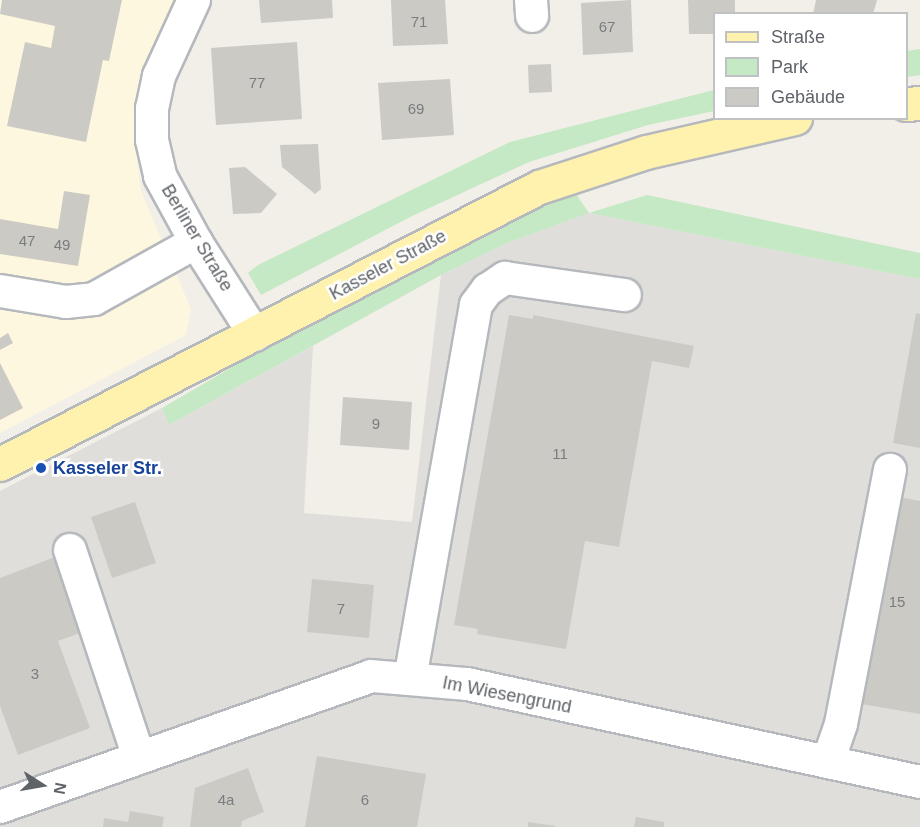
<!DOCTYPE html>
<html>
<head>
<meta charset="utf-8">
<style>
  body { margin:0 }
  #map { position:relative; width:920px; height:827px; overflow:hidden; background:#f1efe8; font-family:Helvetica,sans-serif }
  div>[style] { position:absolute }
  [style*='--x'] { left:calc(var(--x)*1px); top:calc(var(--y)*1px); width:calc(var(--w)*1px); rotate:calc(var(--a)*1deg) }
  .commercial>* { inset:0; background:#fef7e0 }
  .industrial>* { inset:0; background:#e0deda }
  .green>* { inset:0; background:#c5e8c5 }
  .building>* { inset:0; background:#cccac5 }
  .roads { filter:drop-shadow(2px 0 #b5b8bc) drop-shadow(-2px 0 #b5b8bc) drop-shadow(0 2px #b5b8bc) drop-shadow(0 -2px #b5b8bc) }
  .minor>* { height:32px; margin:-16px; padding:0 16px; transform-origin:16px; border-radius:16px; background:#fff }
  .major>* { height:33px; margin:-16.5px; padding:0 16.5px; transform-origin:16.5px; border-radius:16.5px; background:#fff2af }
  .dots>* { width:16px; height:16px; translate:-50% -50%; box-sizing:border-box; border:3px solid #fff; border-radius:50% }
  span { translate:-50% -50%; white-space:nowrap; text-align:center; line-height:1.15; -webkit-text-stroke:5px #fff; paint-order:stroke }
  .number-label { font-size:15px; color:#7a7d7f }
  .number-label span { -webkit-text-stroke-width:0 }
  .street-label { font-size:18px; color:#5f6368 }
  .transit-label { font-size:18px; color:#164399; font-weight:700 }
  .left { translate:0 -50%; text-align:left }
  .legend { position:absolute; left:713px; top:12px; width:195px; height:108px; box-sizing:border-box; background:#fff; border:2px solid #bfc1c3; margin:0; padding:8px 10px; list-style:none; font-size:18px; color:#5f6368 }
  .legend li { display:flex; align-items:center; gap:12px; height:30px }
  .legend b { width:30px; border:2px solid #bfc1c3 }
  .north { position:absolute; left:12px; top:755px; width:60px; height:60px; -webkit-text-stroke:4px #fff; paint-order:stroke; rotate:101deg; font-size:16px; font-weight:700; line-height:24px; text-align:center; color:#5f6368 }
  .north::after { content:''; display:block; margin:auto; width:21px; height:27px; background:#5f6368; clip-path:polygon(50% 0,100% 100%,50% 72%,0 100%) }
</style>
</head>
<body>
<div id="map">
  <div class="commercial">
    <div style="clip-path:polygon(0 0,175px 0,147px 57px,136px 95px,134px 135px,141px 191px,191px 309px,186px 335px,0 433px)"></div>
  </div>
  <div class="industrial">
    <div style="clip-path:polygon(589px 213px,920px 279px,920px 827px,0 827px,0 491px,162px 408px,169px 425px,313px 346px,304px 513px,412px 522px,441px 275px,507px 243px)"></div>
  </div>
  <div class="green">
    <div style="clip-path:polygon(920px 49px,920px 75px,907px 77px,907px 51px)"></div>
    <div style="clip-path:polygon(714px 90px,714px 111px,648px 125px,529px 162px,412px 216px,261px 295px,248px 273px,258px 265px,510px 142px)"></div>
    <div style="clip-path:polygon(576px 194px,589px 213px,647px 195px,920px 253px,920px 279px,589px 213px,507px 243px,441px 275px,169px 425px,162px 408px,296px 330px,520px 213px)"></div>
  </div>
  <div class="building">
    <div style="clip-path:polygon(2px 0,122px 0,109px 61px,103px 60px,86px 142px,7px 126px,25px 42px,51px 48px,55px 26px,0 14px)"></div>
    <div style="clip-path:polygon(259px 0,332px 0,333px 18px,261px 23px)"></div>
    <div style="clip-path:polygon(391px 0,445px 0,448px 44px,393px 46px)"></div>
    <div style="clip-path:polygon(631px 0,633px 52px,583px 55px,581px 3px)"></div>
    <div style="clip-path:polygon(688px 0,735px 0,735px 14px,714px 14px,714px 34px,689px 34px)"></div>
    <div style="clip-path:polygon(816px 0,877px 0,873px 14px,813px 14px)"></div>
    <div style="clip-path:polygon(297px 42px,302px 119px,216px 125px,211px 48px)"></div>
    <div style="clip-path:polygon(551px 64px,552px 92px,529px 93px,528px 65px)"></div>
    <div style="clip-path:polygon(450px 79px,454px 135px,382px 140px,378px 83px)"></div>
    <div style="clip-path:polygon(318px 144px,321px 189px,315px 194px,282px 167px,280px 145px)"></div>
    <div style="clip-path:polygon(245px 167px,277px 194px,261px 213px,233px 214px,229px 168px)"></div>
    <div style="clip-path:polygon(64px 191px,90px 195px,78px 266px,0 254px,0 219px,58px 229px)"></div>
    <div style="clip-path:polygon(916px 313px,920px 314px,920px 448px,893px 443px)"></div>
    <div style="clip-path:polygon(509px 315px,533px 319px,533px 315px,694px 346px,689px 368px,652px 361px,619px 547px,585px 541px,566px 649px,477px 634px,478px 629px,454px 625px)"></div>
    <div style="clip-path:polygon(8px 333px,13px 343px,0 350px,0 338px)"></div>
    <div style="clip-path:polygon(0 363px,23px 408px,0 420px)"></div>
    <div style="clip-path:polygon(343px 397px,412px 402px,409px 450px,340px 445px)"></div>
    <div style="clip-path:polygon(893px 496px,920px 501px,920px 714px,856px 703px)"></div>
    <div style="clip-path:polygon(135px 502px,156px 563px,112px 578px,91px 517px)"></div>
    <div style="clip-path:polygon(55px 557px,83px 632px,58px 641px,90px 728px,18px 755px,0 706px,0 578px)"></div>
    <div style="clip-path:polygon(312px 579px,374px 585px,369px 638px,307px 632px)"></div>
    <div style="clip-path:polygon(317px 756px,426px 774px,417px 827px,305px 827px)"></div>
    <div style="clip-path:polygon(248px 768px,264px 812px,242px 821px,241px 827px,190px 827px,195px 788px)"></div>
    <div style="clip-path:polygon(130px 811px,164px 817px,162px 827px,103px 827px,104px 818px,128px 822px)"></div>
    <div style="clip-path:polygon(636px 817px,664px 822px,664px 827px,634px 827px)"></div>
    <div style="clip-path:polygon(528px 822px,555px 826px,555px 827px,528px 827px)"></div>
  </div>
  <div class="roads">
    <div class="minor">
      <div style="--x:194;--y:0;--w:84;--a:114.7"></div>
      <div style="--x:159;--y:76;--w:33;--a:102"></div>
      <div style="--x:152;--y:108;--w:32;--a:90"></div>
      <div style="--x:152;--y:140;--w:37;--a:77"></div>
      <div style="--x:160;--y:176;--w:75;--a:61.4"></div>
      <div style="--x:196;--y:242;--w:110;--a:57.6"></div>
      <div style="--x:531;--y:0;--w:16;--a:86"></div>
      <div style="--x:0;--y:291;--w:67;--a:9.5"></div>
      <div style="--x:66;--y:302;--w:28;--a:-6"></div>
      <div style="--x:94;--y:299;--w:117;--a:-29.2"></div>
      <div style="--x:70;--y:550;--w:218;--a:71.6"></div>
      <div style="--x:410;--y:679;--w:380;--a:-80"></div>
      <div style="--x:476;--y:305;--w:19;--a:-54"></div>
      <div style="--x:487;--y:290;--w:22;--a:-34"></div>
      <div style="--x:505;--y:278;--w:121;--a:8.1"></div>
      <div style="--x:828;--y:762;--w:40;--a:-71.1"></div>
      <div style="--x:841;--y:724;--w:259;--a:-79.1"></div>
      <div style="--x:0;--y:807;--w:393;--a:-19.4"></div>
      <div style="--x:371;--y:676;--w:96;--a:4.8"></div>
      <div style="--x:467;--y:684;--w:463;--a:12.2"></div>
    </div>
    <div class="major">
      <div style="--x:906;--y:104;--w:14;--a:-4"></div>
      <div style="--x:0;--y:464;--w:606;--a:-27.2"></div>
      <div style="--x:539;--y:187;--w:113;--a:-18.1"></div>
      <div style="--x:646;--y:152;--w:153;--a:-12.9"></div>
    </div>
  </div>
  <div class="dots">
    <div style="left:41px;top:468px;background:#1a4fb4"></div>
  </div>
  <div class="number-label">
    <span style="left:419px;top:22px">71</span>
    <span style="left:607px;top:27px">67</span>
    <span style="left:257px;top:83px">77</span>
    <span style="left:416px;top:109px">69</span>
    <span style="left:27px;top:241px">47</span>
    <span style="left:62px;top:245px">49</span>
    <span style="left:376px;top:424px">9</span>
    <span style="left:560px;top:454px">11</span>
    <span style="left:897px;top:602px">15</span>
    <span style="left:341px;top:609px">7</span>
    <span style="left:35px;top:674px">3</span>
    <span style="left:226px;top:800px">4a</span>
    <span style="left:365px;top:800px">6</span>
  </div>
  <div class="street-label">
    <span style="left:197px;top:238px;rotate:59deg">Berliner Straße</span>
    <span style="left:388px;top:265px;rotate:-28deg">Kasseler Straße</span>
    <span style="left:507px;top:695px;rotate:11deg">Im Wiesengrund</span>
  </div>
  <div class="transit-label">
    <span class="left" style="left:53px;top:468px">Kasseler Str.</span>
  </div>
  <ul class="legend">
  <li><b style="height:8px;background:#fff2af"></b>Straße</li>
  <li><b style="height:16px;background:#c5e8c5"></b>Park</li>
  <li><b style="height:16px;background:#cccac5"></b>Gebäude</li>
  </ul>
  <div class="north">N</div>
</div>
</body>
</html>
